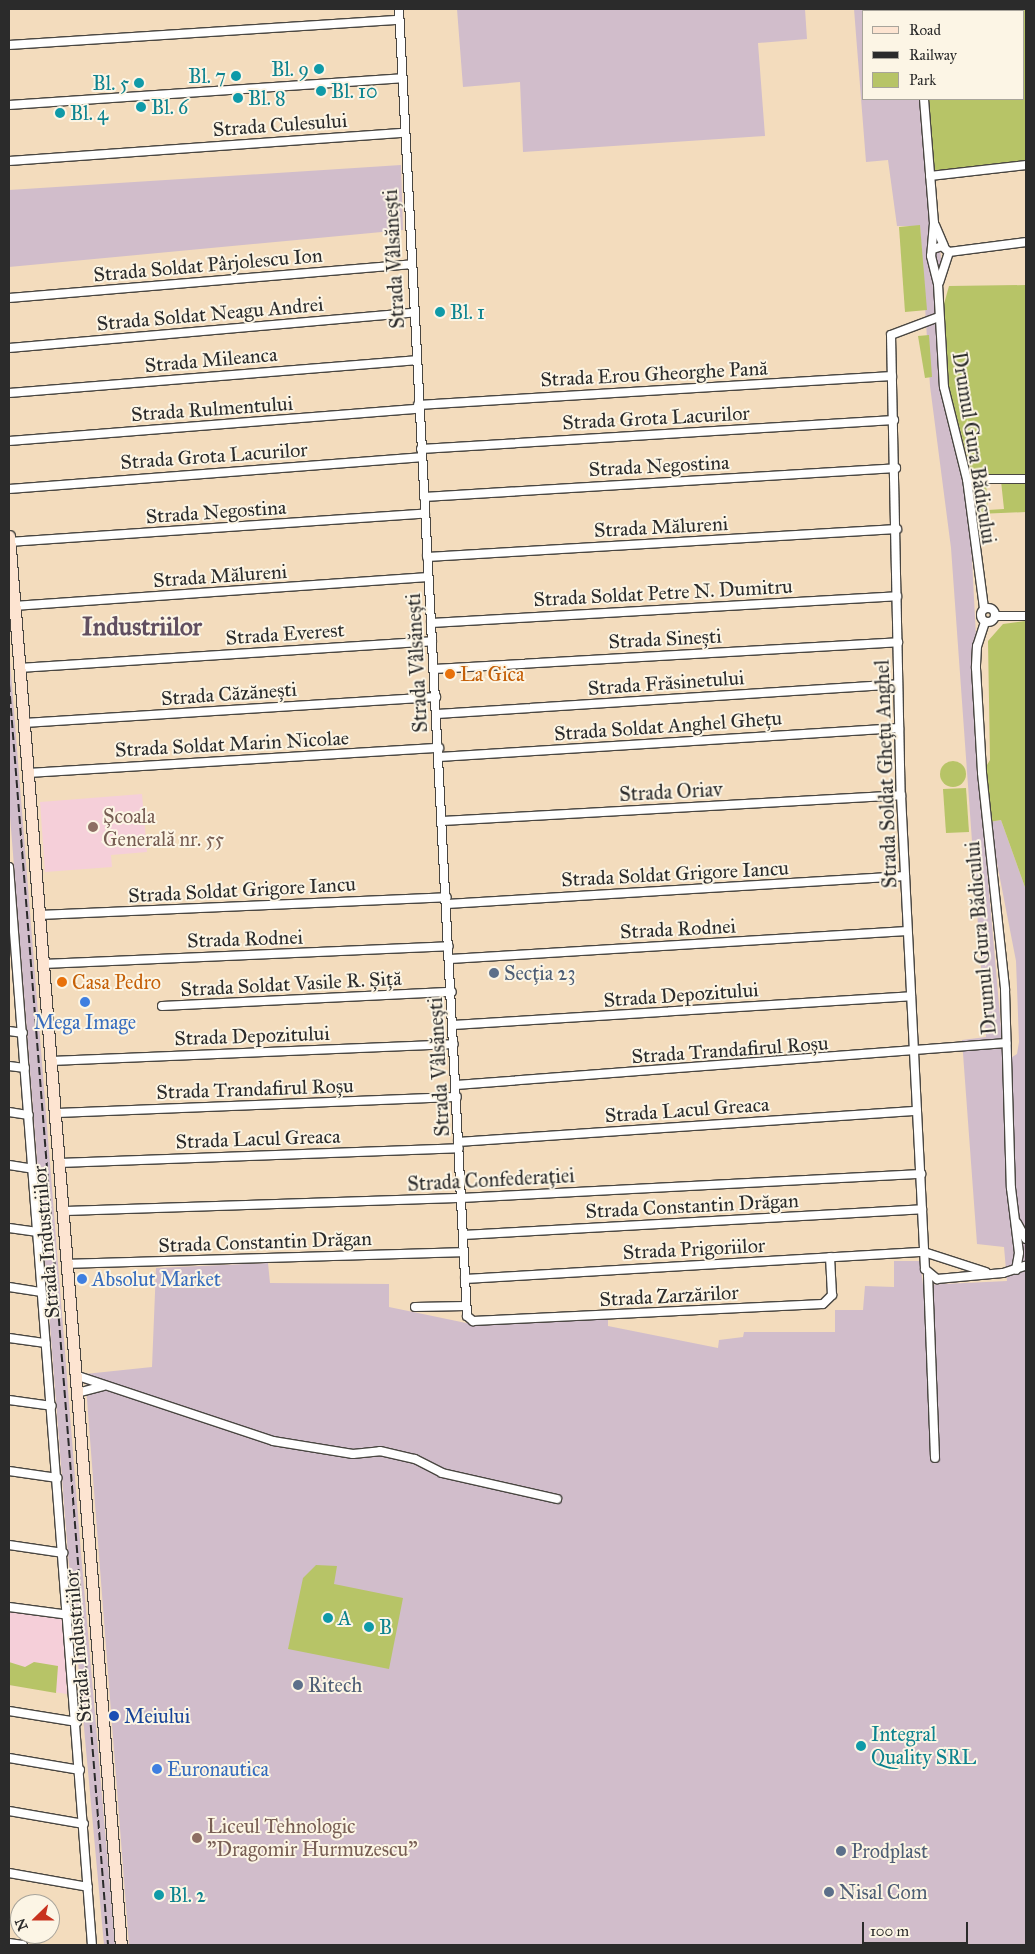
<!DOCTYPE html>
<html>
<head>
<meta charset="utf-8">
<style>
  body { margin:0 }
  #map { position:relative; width:1035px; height:1954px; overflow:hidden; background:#f3dcbd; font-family:"IM FELL Great Primer",serif }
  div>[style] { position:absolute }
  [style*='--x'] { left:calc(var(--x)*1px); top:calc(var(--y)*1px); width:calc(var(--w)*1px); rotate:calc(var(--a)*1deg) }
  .built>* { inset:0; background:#f5cfd9 }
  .industrial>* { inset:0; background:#d1bdcb }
  .green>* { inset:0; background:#b7c467 }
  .round { border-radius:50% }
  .roads { filter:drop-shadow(1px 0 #494641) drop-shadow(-1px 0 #494641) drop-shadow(0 1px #494641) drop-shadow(0 -1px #494641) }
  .minor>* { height:8px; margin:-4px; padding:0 4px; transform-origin:4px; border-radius:4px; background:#fff }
  .minor>.ring { margin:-4px; padding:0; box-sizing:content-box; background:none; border:8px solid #fff; border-radius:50% }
  .secondary>* { height:11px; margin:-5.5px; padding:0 5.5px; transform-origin:5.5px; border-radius:5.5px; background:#fde4d1 }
  .rail>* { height:2px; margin-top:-1px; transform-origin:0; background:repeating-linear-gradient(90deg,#2b2b2b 0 8px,transparent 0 12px) }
  .dots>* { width:14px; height:14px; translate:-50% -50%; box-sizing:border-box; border:2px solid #fcf5e5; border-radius:50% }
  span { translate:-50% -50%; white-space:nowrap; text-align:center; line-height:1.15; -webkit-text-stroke:4px #fcf5e5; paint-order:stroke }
  .culture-label { font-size:20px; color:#0d838f }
  .right { translate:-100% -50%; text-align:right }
  .left { translate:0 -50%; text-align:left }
  .street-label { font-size:20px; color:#2b2b2b }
  .food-label { font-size:20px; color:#c56008 }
  .education-label { font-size:20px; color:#785e54 }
  .service-label { font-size:20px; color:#4e5e75 }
  .shop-label { font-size:20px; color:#366cbe }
  .transit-label { font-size:20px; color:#164399 }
  .district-label { font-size:25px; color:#614f60; font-weight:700 }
  .frame { position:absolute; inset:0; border:10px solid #2b2b2b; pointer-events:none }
  .legend { position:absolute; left:862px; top:10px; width:162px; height:90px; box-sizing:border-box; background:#fcf5e5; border:1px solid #a8a49b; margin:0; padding:6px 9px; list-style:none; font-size:15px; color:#2b2b2b }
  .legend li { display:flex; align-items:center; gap:10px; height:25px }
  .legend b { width:25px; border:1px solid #a8a49b }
  .north { position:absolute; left:10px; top:1894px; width:50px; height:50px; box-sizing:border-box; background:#fcf5e5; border:1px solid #a8a49b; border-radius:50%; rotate:248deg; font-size:14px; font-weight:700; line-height:20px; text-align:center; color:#2b2b2b }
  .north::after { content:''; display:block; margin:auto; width:18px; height:22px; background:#c8321e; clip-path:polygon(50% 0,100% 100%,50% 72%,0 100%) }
  .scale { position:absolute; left:862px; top:1922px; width:106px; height:22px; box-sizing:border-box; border:2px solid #2b2b2b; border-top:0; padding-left:6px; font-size:15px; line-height:18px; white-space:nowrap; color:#2b2b2b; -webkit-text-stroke:4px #fcf5e5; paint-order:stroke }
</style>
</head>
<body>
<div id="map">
  <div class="built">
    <div style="clip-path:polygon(142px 794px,147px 852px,111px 855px,112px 867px,45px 872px,40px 802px)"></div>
    <div style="clip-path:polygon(9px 1609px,63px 1617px,67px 1694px,9px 1685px)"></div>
  </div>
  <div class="industrial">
    <div style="clip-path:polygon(457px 9px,805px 9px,807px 39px,758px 43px,765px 136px,523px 152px,520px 82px,463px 87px)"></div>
    <div style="clip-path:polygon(854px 9px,921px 9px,864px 11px,864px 99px,929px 99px,943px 286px,934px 289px,940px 389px,965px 477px,970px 521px,982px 752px,977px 754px,1004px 1062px,1017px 1054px,1019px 1042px,1016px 961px,989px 822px,1001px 820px,1026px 890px,1026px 1945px,129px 1945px,85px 1374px,152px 1367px,156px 1268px,268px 1263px,270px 1283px,389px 1284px,389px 1307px,471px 1324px,608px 1319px,608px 1326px,718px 1348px,719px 1340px,743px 1337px,744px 1332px,835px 1332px,835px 1310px,863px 1310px,865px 1286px,894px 1287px,894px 1261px,920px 1261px,923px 1285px,1007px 1281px,1004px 1247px,977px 1244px,962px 1040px,986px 1037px,951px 548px,930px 386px,920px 226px,897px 226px,888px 160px,866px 162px)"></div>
    <div style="clip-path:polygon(401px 165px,403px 230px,9px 267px,9px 190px)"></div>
    <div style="clip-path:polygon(9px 648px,81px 1553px,115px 1945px,104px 1945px,68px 1554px,9px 803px)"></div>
  </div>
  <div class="green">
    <div style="clip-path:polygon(921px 9px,1026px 9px,1026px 162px,934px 172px,929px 99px,1024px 99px,1024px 11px)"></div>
    <div style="clip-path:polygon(920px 225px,927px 310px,905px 312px,899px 227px)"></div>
    <div style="clip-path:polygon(1026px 285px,1026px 475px,972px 475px,949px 387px,944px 304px,949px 286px)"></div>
    <div style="clip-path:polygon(929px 335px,932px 377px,925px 378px,918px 336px)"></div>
    <div style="clip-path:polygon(1001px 481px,1026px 481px,1026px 512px,978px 514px,974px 485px,986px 482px,988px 510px,1004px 509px)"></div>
    <div style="clip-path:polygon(1025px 621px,1026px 634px,1026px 890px,1001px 820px,989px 822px,984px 770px,990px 760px,988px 641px,1003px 624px)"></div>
    <div class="round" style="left:940px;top:761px;width:26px;height:26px"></div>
    <div style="clip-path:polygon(966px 788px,969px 832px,946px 833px,943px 789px)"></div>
    <div style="clip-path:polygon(316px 1565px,337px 1566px,334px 1584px,403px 1598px,389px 1669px,288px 1649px,303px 1578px)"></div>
    <div style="clip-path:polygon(9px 1662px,25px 1667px,34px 1662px,58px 1666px,56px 1693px,9px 1685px)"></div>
  </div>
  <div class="roads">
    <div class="minor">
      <div style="--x:399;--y:9;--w:1309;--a:87.02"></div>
      <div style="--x:467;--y:1316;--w:8;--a:40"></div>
      <div style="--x:473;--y:1321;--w:350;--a:-2.8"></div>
      <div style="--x:823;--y:1304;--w:13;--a:-45"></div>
      <div style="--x:832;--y:1295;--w:38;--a:-93"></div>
      <div style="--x:916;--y:9;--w:2;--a:90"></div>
      <div style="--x:956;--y:11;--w:5;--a:-22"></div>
      <div style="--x:9;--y:45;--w:391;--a:-3.7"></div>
      <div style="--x:924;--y:99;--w:124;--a:85.4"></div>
      <div style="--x:934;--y:223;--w:33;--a:95"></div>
      <div style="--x:931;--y:256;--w:29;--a:76"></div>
      <div style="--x:938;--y:284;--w:103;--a:86.7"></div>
      <div style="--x:944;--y:387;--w:95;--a:76"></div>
      <div style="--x:967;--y:479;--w:131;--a:82.5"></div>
      <div style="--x:9;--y:105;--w:394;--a:-3.9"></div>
      <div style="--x:9;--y:161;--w:396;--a:-4.1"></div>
      <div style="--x:930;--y:176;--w:97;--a:-6.5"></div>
      <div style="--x:935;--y:225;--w:23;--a:67"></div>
      <div style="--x:933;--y:249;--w:9;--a:-18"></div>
      <div style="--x:942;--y:246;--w:9;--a:41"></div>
      <div style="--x:949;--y:252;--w:32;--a:108"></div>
      <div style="--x:949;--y:252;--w:78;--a:-7.4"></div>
      <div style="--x:9;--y:298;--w:402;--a:-4.8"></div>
      <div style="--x:939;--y:317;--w:51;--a:159.4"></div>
      <div style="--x:891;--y:335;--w:460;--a:88.8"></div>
      <div style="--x:901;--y:795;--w:475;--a:87.1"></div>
      <div style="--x:925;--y:1269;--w:16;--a:40"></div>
      <div style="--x:937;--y:1279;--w:66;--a:-5.2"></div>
      <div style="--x:1003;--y:1273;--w:23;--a:-18"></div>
      <div style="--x:9;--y:348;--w:406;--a:-5"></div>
      <div style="--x:9;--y:393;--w:408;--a:-4.6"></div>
      <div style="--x:418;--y:405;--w:475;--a:-3.5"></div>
      <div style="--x:9;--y:441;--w:410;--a:-4.5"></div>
      <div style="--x:421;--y:449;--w:474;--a:-3.5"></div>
      <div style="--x:967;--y:479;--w:59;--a:0"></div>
      <div style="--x:9;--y:489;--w:413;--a:-4.4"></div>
      <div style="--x:424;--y:497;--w:473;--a:-3.5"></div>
      <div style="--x:9;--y:542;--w:417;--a:-3.9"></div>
      <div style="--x:427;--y:557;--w:471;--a:-3.4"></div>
      <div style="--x:14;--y:606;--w:415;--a:-4"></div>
      <div class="ring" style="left:981px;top:608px;width:6px;height:6px"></div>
      <div style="--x:996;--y:616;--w:30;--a:0"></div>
      <div style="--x:985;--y:622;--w:25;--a:108"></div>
      <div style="--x:977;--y:646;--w:22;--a:93"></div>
      <div style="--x:976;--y:668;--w:105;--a:86.7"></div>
      <div style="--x:982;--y:773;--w:218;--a:83.9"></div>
      <div style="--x:1005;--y:990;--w:198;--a:88.3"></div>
      <div style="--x:1011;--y:1188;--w:65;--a:83"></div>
      <div style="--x:1019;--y:1253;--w:17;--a:100"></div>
      <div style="--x:431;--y:623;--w:467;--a:-3.3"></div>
      <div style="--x:19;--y:668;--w:414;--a:-3.7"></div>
      <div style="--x:434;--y:669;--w:465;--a:-3.3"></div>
      <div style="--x:437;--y:714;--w:462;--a:-3.7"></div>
      <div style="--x:24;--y:723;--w:413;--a:-3.6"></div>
      <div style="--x:439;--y:757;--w:461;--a:-3.6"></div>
      <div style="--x:28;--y:773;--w:412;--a:-3.5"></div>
      <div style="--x:442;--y:821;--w:460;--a:-3.2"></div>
      <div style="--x:9;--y:867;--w:1081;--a:85.6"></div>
      <div style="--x:447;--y:904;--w:459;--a:-3.5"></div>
      <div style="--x:39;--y:915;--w:408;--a:-2.5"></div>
      <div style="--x:450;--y:959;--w:458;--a:-3.5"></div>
      <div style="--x:43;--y:964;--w:406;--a:-2.5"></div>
      <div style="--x:162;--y:1006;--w:290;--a:-2.8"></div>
      <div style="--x:453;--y:1025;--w:459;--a:-3.6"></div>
      <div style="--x:9;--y:1031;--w:14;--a:8"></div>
      <div style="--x:51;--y:1061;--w:403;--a:-2.4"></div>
      <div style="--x:9;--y:1066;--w:16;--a:7"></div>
      <div style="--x:456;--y:1085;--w:552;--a:-4.37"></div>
      <div style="--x:9;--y:1112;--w:20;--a:9"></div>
      <div style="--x:55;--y:1113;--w:402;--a:-2.3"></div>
      <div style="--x:458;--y:1142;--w:460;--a:-3.9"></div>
      <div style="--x:59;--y:1163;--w:400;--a:-2.1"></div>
      <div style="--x:9;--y:1165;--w:24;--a:9"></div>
      <div style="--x:62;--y:1211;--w:399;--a:-1.9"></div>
      <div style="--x:461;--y:1198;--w:461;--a:-3"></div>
      <div style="--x:1017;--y:1223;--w:18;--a:61"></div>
      <div style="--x:9;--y:1228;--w:29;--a:8"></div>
      <div style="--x:463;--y:1235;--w:460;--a:-3.2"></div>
      <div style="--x:924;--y:1252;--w:65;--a:17.9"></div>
      <div style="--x:67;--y:1264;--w:397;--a:-1.7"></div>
      <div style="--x:928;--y:1275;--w:183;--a:87.8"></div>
      <div style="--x:465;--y:1279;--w:460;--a:-3.4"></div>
      <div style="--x:9;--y:1287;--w:33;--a:9"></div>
      <div style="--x:415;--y:1307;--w:51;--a:-1.1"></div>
      <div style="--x:9;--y:1338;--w:37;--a:8"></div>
      <div style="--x:75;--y:1375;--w:209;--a:18.4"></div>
      <div style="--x:273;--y:1441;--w:81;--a:9.2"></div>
      <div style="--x:353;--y:1454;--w:27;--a:-6"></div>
      <div style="--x:380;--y:1451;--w:36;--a:13"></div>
      <div style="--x:415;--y:1459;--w:30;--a:27"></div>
      <div style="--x:442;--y:1473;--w:118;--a:12.7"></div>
      <div style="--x:77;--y:1393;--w:27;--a:-15"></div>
      <div style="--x:9;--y:1400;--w:43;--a:7.9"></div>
      <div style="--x:9;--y:1471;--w:49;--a:8.3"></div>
      <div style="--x:9;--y:1545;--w:55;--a:8.4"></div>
      <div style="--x:9;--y:1607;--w:61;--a:7.6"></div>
      <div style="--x:9;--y:1711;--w:69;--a:9.2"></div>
      <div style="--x:9;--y:1758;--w:72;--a:9.6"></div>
      <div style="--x:9;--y:1811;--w:76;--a:9.8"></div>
      <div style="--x:9;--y:1873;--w:80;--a:10"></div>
      <div style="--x:9;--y:1943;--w:14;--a:8"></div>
    </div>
    <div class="secondary">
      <div style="--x:9;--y:536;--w:1413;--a:85.46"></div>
    </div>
  </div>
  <div class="rail">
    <div style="--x:9;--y:684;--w:1265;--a:85.51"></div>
  </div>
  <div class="dots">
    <div style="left:319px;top:69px;background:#0f9aa8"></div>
    <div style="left:236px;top:76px;background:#0f9aa8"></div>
    <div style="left:139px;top:83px;background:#0f9aa8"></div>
    <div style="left:321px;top:91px;background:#0f9aa8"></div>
    <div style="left:238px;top:98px;background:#0f9aa8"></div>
    <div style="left:141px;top:107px;background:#0f9aa8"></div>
    <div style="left:60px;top:113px;background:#0f9aa8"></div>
    <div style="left:440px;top:312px;background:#0f9aa8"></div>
    <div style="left:450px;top:674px;background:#e8710a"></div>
    <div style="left:93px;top:827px;background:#8d6e63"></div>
    <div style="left:494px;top:973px;background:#5c6f8a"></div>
    <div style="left:62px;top:982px;background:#e8710a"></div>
    <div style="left:85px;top:1002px;background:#3f7fe0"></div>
    <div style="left:82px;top:1279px;background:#3f7fe0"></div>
    <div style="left:328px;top:1618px;background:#0f9aa8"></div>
    <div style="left:369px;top:1627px;background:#0f9aa8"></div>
    <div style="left:298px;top:1685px;background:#5c6f8a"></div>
    <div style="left:114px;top:1716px;background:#1a4fb4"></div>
    <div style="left:861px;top:1746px;background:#0f9aa8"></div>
    <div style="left:157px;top:1769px;background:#3f7fe0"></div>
    <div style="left:197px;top:1838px;background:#8d6e63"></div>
    <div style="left:841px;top:1851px;background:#5c6f8a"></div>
    <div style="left:829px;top:1892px;background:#5c6f8a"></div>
    <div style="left:159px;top:1895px;background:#0f9aa8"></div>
  </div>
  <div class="culture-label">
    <span class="right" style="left:309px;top:69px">Bl. 9</span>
    <span class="right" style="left:226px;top:76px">Bl. 7</span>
    <span class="right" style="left:129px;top:83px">Bl. 5</span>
    <span class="left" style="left:331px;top:91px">Bl. 10</span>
    <span class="left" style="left:248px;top:98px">Bl. 8</span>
    <span class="left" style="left:151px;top:107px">Bl. 6</span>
    <span class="left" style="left:70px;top:113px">Bl. 4</span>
    <span class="left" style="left:450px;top:312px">Bl. 1</span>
    <span class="left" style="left:338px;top:1618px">A</span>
    <span class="left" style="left:379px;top:1627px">B</span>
    <span class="left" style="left:871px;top:1746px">Integral<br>Quality SRL</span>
    <span class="left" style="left:169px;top:1895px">Bl. 2</span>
  </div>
  <div class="street-label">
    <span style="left:280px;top:125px;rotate:-4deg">Strada Culesului</span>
    <span style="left:394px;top:259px;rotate:-93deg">Strada Vâlsănești</span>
    <span style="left:208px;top:265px;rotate:-5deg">Strada Soldat Pârjolescu Ion</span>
    <span style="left:210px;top:314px;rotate:-5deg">Strada Soldat Neagu Andrei</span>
    <span style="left:211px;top:360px;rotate:-5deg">Strada Mileanca</span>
    <span style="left:654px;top:374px;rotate:-3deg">Strada Erou Gheorghe Pană</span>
    <span style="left:212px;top:409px;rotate:-4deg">Strada Rulmentului</span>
    <span style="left:656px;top:418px;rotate:-3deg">Strada Grota Lacurilor</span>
    <span style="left:974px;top:448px;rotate:81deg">Drumul Gura Bădicului</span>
    <span style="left:214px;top:456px;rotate:-4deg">Strada Grota Lacurilor</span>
    <span style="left:659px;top:466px;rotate:-3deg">Strada Negostina</span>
    <span style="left:216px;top:512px;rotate:-4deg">Strada Negostina</span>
    <span style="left:661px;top:527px;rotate:-3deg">Strada Mălureni</span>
    <span style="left:220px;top:576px;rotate:-4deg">Strada Mălureni</span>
    <span style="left:663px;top:593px;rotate:-3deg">Strada Soldat Petre N. Dumitru</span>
    <span style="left:285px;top:634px;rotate:-4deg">Strada Everest</span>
    <span style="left:665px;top:639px;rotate:-3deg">Strada Sinești</span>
    <span style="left:417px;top:663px;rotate:-93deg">Strada Vâlsănești</span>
    <span style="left:666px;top:683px;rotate:-4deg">Strada Frăsinetului</span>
    <span style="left:229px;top:694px;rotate:-4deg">Strada Căzănești</span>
    <span style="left:668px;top:726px;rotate:-4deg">Strada Soldat Anghel Ghețu</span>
    <span style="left:232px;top:744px;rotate:-3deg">Strada Soldat Marin Nicolae</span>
    <span style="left:886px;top:774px;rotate:-92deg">Strada Soldat Ghețu Anghel</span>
    <span style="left:671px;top:792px;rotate:-3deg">Strada Oriav</span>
    <span style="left:675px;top:874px;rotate:-3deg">Strada Soldat Grigore Iancu</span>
    <span style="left:242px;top:890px;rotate:-3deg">Strada Soldat Grigore Iancu</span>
    <span style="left:678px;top:929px;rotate:-3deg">Strada Rodnei</span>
    <span style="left:981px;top:938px;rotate:-95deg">Drumul Gura Bădicului</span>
    <span style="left:245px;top:939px;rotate:-2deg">Strada Rodnei</span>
    <span style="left:291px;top:984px;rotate:-3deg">Strada Soldat Vasile R. Șiță</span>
    <span style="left:681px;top:995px;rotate:-4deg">Strada Depozitului</span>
    <span style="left:252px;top:1036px;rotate:-2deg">Strada Depozitului</span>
    <span style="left:730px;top:1050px;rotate:-4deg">Strada Trandafirul Roșu</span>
    <span style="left:439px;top:1067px;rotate:-93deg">Strada Vâlsănești</span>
    <span style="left:255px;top:1089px;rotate:-2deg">Strada Trandafirul Roșu</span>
    <span style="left:687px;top:1110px;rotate:-4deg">Strada Lacul Greaca</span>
    <span style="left:258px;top:1139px;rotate:-2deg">Strada Lacul Greaca</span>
    <span style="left:491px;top:1180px;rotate:-3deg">Strada Confederației</span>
    <span style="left:692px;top:1206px;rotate:-3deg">Strada Constantin Drăgan</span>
    <span style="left:46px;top:1242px;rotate:-95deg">Strada Industriilor</span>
    <span style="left:265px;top:1242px;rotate:-2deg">Strada Constantin Drăgan</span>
    <span style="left:694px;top:1249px;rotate:-3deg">Strada Prigoriilor</span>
    <span style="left:669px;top:1296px;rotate:-3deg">Strada Zarzărilor</span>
    <span style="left:78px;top:1646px;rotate:-95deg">Strada Industriilor</span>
  </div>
  <div class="food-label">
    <span class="left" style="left:460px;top:674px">La Gica</span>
    <span class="left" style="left:72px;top:982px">Casa Pedro</span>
  </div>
  <div class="education-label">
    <span class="left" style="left:103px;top:828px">Școala<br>Generală nr. 55</span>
    <span class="left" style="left:207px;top:1838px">Liceul Tehnologic<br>"Dragomir Hurmuzescu"</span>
  </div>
  <div class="service-label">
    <span class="left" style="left:504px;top:973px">Secția 23</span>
    <span class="left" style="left:308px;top:1685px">Ritech</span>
    <span class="left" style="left:851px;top:1851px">Prodplast</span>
    <span class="left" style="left:839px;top:1892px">Nisal Com</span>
  </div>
  <div class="shop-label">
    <span style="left:85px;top:1022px">Mega Image</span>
    <span class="left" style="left:92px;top:1279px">Absolut Market</span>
    <span class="left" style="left:167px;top:1769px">Euronautica</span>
  </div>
  <div class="transit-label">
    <span class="left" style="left:124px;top:1716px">Meiului</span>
  </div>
  <div class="district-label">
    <span style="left:142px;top:627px">Industriilor</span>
  </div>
  <div class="frame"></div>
  <ul class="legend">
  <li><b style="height:6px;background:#fde4d1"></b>Road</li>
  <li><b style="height:6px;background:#2b2b2b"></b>Railway</li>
  <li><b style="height:14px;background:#b7c467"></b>Park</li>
  </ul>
  <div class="north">N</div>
  <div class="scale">100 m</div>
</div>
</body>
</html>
